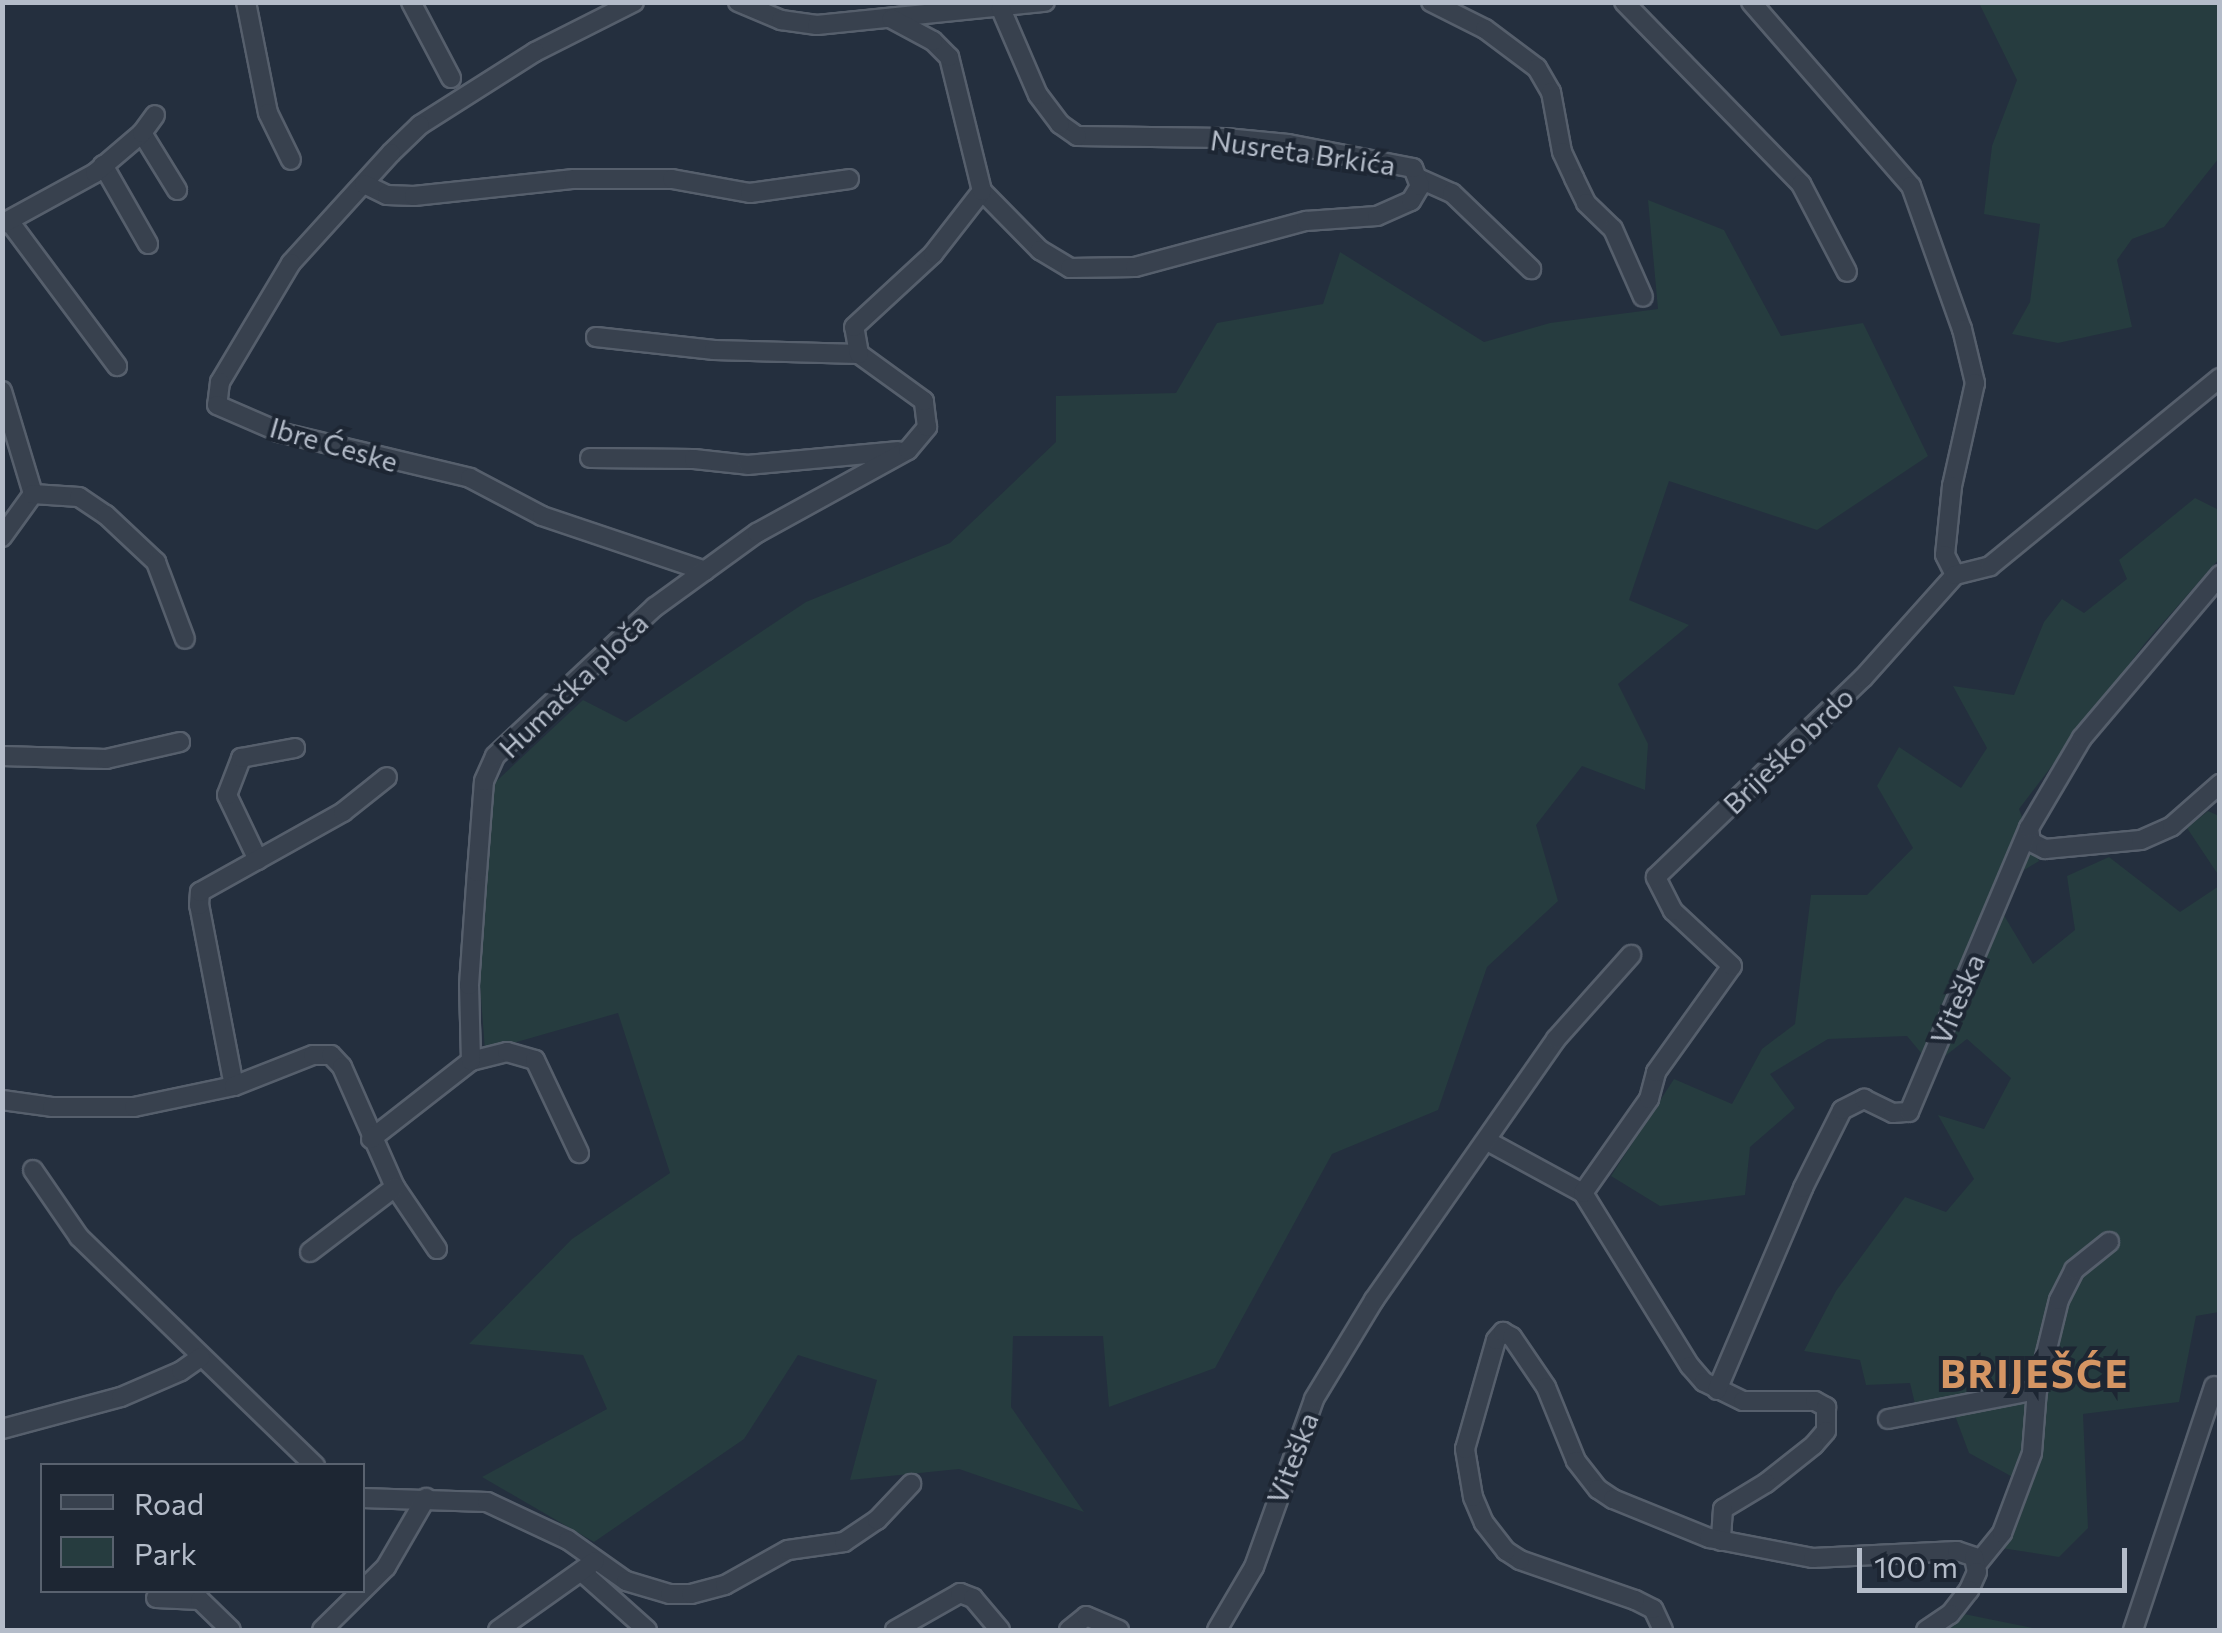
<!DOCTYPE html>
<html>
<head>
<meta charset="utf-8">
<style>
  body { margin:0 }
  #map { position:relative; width:2222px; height:1633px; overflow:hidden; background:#242f3e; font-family:Commissioner,sans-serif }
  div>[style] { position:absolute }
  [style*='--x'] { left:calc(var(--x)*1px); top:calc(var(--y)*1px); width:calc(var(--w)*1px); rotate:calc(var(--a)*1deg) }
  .green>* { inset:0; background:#263c3f }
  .roads { filter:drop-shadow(2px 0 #565f6c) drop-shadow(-2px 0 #565f6c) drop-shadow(0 2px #565f6c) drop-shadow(0 -2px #565f6c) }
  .minor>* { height:18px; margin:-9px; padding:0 9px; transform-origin:9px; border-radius:9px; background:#38414e }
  span { translate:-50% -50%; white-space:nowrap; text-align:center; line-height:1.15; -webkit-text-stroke:8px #1d2633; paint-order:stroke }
  .street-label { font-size:28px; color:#b4bcc9 }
  .district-label { font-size:38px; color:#d59563; font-weight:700; letter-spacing:2.5px }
  .frame { position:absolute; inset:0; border:5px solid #b4bcc9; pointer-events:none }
  .legend { position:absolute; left:40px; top:1463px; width:325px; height:130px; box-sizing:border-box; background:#1d2633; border:2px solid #59626f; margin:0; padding:12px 18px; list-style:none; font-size:30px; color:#b4bcc9 }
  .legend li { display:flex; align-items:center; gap:20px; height:50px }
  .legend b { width:50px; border:2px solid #59626f }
  .scale { position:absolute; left:1857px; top:1548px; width:270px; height:45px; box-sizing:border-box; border:5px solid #b4bcc9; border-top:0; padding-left:12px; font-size:30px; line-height:35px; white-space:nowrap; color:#b4bcc9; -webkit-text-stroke:8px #1d2633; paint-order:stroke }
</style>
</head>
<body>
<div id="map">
  <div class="green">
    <div style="clip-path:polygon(1979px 3px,2219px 3px,2219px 158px,2164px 227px,2132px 239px,2117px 260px,2132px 327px,2058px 343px,2012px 334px,2030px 302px,2040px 224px,1984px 214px,1992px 146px,2017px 80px)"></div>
    <div style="clip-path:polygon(1648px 200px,1724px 230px,1781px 336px,1863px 323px,1928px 456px,1817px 530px,1669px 481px,1629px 600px,1689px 625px,1618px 684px,1648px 744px,1645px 790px,1582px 766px,1536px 825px,1558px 901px,1487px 967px,1438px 1110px,1332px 1154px,1215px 1368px,1109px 1407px,1103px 1336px,1013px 1336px,1011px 1407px,1084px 1512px,959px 1469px,850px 1480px,877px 1380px,798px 1355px,744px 1439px,594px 1542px,482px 1477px,607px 1409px,583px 1355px,469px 1344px,572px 1239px,670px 1173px,618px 1013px,485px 1051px,477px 945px,487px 790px,583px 700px,626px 722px,806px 602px,950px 543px,1056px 442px,1056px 396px,1176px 393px,1217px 323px,1323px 304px,1340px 252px,1484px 342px,1550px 323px,1658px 309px)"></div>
    <div style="clip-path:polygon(2195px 498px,2219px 510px,2219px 559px,2146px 642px,2019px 809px,2039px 861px,2001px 884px,1999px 907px,2033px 964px,2075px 930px,2067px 876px,2109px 857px,2180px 912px,2219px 886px,2219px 1312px,2196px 1316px,2179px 1402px,2083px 1414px,2088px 1528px,2059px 1557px,2001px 1548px,2018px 1480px,1969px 1453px,1954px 1413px,1916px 1408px,1910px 1383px,1866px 1385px,1860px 1360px,1804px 1351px,1836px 1291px,1905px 1197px,1946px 1212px,1974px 1179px,1938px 1115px,1984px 1129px,2011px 1078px,1967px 1039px,1932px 1066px,1907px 1036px,1828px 1039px,1770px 1074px,1795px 1108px,1750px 1147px,1745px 1195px,1660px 1206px,1611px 1176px,1674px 1079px,1732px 1104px,1762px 1049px,1795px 1024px,1811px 895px,1867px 895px,1913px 848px,1877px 786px,1899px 747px,1961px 788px,1987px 748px,1953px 686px,2014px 695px,2044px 622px,2062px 599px,2084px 613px,2127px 579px,2119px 560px)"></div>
    <div style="clip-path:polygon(2208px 811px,2219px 816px,2219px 876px,2187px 828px)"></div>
    <div style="clip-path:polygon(1964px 1614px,2042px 1630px,1948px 1630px)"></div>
  </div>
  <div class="roads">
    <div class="minor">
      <div style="--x:246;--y:2;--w:113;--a:78.8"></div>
      <div style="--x:268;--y:113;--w:52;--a:63.9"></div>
      <div style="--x:411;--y:2;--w:86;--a:62.2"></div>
      <div style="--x:634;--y:2;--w:111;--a:153.2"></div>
      <div style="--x:535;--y:52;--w:136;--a:147.6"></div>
      <div style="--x:420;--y:125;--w:40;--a:136"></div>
      <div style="--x:391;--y:153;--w:149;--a:132.3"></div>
      <div style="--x:291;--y:263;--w:139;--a:120.8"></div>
      <div style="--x:220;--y:382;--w:23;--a:97"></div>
      <div style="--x:217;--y:405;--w:68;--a:23.5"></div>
      <div style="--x:279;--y:432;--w:196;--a:13.5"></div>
      <div style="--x:470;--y:478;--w:81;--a:27.8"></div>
      <div style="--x:542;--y:516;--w:172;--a:18.6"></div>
      <div style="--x:738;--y:2;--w:47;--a:22.7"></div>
      <div style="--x:781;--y:20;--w:36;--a:8"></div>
      <div style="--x:817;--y:25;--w:229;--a:-5.8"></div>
      <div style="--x:1431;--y:2;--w:60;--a:26.6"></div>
      <div style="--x:1485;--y:29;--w:65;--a:36.9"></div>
      <div style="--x:1537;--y:68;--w:28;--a:60"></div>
      <div style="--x:1551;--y:92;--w:61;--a:79.6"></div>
      <div style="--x:1562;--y:152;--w:29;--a:65"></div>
      <div style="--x:1574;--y:178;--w:28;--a:64"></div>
      <div style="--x:1586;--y:203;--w:37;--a:44"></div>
      <div style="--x:1613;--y:229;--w:74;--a:66.2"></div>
      <div style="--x:1624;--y:2;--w:254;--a:45.8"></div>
      <div style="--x:1801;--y:184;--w:99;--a:62.4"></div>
      <div style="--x:1751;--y:2;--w:244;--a:49"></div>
      <div style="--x:1911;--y:186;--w:152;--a:70.4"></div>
      <div style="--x:1962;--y:329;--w:56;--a:76.5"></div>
      <div style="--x:1975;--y:383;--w:106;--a:102.6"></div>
      <div style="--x:1952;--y:486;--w:69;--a:95.8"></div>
      <div style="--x:1945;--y:555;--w:22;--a:63"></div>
      <div style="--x:142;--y:133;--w:67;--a:58.4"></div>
      <div style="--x:103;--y:165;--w:91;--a:60.3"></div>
      <div style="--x:1420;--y:179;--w:35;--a:24"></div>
      <div style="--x:1452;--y:193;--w:110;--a:43.9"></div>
      <div style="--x:364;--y:184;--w:25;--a:26"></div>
      <div style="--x:387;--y:195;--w:27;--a:2"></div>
      <div style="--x:414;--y:196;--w:161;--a:-6.1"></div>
      <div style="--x:574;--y:179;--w:98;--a:0"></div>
      <div style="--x:672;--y:179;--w:79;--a:10.2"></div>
      <div style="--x:750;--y:193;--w:100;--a:-8"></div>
      <div style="--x:982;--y:191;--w:83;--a:45.5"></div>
      <div style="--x:1040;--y:250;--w:35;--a:31"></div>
      <div style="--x:1070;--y:268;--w:65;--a:-0.9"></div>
      <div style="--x:1135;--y:267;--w:177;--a:-15.1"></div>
      <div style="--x:1306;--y:221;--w:71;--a:-4"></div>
      <div style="--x:1377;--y:216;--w:37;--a:-24"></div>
      <div style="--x:1411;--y:201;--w:17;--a:-59"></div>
      <div style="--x:1420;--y:186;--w:19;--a:-111"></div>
      <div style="--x:1413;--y:168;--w:127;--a:-169.1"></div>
      <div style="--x:1288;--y:144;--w:63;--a:-174.6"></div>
      <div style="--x:1225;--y:138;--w:148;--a:-179.2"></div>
      <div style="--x:1077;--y:136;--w:21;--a:-145"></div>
      <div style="--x:1060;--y:124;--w:36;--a:-127"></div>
      <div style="--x:1038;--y:95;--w:94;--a:-113.3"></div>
      <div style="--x:9;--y:221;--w:181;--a:53.3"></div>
      <div style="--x:2;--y:224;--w:106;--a:-28.7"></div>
      <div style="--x:95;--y:173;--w:62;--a:-40.4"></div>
      <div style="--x:142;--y:133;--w:22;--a:-54"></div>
      <div style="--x:596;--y:337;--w:119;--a:6.3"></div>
      <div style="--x:714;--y:350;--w:145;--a:1.6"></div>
      <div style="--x:2;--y:391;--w:108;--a:73.2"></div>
      <div style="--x:590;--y:458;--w:104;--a:0.6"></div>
      <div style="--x:694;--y:459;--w:54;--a:6.3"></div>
      <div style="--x:748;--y:465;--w:151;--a:-5.3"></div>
      <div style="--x:2;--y:537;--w:53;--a:-54.2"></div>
      <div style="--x:33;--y:494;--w:46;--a:3.7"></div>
      <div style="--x:79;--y:497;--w:32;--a:34"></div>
      <div style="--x:106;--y:515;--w:69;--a:43.2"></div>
      <div style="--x:156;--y:562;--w:82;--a:69.4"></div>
      <div style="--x:2;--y:756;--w:104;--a:1.7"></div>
      <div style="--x:106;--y:759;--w:76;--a:-12.9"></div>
      <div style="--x:2029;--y:828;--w:14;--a:82"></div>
      <div style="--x:2031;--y:842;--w:16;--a:27"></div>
      <div style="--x:2045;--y:849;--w:96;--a:-5.4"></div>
      <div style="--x:2141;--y:840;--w:34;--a:-24"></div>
      <div style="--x:2172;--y:826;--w:64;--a:-41.2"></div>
      <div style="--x:258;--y:860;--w:72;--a:-115.5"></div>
      <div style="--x:227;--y:795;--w:40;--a:-69"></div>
      <div style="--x:241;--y:758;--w:55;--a:-10.5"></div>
      <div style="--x:471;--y:1061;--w:37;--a:-14"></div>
      <div style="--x:507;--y:1052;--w:29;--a:16"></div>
      <div style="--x:535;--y:1060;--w:103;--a:64.7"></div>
      <div style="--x:234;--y:1086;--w:184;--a:-100.9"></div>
      <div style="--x:199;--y:905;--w:13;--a:-86"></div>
      <div style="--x:200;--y:892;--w:164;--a:-29.2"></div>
      <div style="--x:343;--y:812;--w:56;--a:-38.5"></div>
      <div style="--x:2;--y:1100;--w:50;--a:8"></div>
      <div style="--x:52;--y:1107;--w:82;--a:0"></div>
      <div style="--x:134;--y:1107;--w:102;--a:-11.9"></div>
      <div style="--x:234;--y:1086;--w:85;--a:-21.4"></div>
      <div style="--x:313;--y:1055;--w:18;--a:0"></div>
      <div style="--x:331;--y:1055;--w:16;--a:47"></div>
      <div style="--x:342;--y:1067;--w:131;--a:66.2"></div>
      <div style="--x:395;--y:1187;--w:75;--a:55.9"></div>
      <div style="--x:371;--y:1139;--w:127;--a:-38"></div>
      <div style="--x:471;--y:1061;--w:76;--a:-91.5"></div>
      <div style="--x:469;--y:985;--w:113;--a:-86"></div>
      <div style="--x:477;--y:872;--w:91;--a:-85.6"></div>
      <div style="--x:484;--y:781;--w:27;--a:-66"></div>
      <div style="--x:495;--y:756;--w:219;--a:-43"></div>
      <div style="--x:655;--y:607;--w:126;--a:-36"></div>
      <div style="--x:757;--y:533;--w:172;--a:-28.8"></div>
      <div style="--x:908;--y:450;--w:30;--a:-50"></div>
      <div style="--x:927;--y:427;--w:26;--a:-97"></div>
      <div style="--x:924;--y:401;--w:80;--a:-144.1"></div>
      <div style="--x:859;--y:354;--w:27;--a:-100"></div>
      <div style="--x:854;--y:327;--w:108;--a:-42.7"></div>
      <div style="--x:933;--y:254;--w:80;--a:-52.1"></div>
      <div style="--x:982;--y:191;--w:138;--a:-103.8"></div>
      <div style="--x:949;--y:57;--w:23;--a:-135"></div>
      <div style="--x:933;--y:41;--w:47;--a:-151.8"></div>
      <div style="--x:1489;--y:1142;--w:107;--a:28.5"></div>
      <div style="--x:1583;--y:1193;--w:203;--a:58.3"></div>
      <div style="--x:1690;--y:1366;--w:21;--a:49"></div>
      <div style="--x:1704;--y:1382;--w:43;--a:26"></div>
      <div style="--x:1743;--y:1401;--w:72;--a:0"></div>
      <div style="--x:1815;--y:1401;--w:13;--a:29"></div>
      <div style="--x:1826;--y:1407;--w:24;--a:90"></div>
      <div style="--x:1826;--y:1431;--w:18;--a:131"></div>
      <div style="--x:1814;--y:1445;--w:61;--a:141.6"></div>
      <div style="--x:1766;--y:1483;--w:50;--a:148.8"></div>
      <div style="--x:1723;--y:1509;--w:32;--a:94"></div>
      <div style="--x:33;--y:1170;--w:81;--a:55.5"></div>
      <div style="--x:79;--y:1237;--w:329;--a:44.1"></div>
      <div style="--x:1583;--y:1193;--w:115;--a:-54.9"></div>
      <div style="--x:1649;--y:1099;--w:28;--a:-75"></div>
      <div style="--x:1656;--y:1072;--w:130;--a:-54.4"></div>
      <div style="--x:1732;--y:966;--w:81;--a:-137"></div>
      <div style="--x:1673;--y:911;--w:38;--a:-117"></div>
      <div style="--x:1656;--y:877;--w:287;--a:-43.9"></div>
      <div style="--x:1863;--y:678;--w:138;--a:-48.2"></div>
      <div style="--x:1955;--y:575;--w:36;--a:-14"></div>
      <div style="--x:1990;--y:566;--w:297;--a:-39.3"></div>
      <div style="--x:310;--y:1252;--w:107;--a:-37.4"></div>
      <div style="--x:1717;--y:1390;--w:220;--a:-66.9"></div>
      <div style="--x:1803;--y:1188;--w:87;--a:-63.4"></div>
      <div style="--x:1842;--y:1110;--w:25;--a:-27"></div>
      <div style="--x:1864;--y:1099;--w:32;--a:26"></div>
      <div style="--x:1893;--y:1113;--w:16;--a:-4"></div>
      <div style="--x:1909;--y:1112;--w:308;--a:-67.1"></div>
      <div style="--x:2029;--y:828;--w:104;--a:-59.5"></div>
      <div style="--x:2082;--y:738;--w:214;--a:-49.7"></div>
      <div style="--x:1888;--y:1419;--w:152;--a:-11"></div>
      <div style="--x:2;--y:1429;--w:123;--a:-15.1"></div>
      <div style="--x:121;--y:1397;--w:65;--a:-23.4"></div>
      <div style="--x:181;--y:1371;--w:24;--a:-35"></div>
      <div style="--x:362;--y:1498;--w:125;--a:1.8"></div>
      <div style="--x:487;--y:1502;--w:89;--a:25.1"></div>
      <div style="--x:568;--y:1540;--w:71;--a:35.3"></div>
      <div style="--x:626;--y:1581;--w:46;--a:16.5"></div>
      <div style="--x:670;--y:1594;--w:21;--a:0"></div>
      <div style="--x:691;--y:1594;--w:35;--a:-15"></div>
      <div style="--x:725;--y:1585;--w:72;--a:-29.1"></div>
      <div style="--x:788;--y:1550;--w:57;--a:-8.1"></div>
      <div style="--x:844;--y:1542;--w:40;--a:-34"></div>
      <div style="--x:877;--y:1520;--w:50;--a:-46.6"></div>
      <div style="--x:1977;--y:1564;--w:40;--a:-51"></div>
      <div style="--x:2002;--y:1533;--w:85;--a:-69.4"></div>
      <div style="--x:2032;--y:1453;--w:63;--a:-85.5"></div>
      <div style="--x:2037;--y:1390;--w:93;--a:-76.3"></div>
      <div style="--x:2059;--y:1300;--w:34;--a:-63"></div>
      <div style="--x:2074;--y:1270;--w:45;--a:-38.7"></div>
      <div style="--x:582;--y:1572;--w:87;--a:41.7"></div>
      <div style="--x:156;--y:1598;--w:44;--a:2.6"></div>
      <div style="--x:200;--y:1600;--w:43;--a:44.1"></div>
      <div style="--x:322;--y:1630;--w:90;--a:-44.5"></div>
      <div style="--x:386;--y:1567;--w:80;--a:-59.9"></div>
      <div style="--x:498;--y:1630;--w:119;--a:-35.4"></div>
      <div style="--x:895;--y:1630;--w:75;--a:-29.6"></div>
      <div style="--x:960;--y:1593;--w:14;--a:21"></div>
      <div style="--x:973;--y:1598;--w:42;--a:49.8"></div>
      <div style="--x:1069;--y:1630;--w:22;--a:-39"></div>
      <div style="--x:1086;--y:1616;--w:36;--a:23"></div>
      <div style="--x:1217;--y:1630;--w:73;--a:-59.6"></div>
      <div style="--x:1254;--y:1567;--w:178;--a:-70.3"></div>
      <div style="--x:1314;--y:1399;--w:116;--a:-58.8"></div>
      <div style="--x:1374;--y:1300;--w:318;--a:-55.1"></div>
      <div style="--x:1556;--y:1039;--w:113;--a:-48.2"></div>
      <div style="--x:1663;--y:1630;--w:23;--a:-115"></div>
      <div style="--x:1653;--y:1609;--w:20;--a:-153"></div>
      <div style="--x:1635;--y:1600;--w:122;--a:-160.8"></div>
      <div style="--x:1520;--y:1560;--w:17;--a:-147"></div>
      <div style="--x:1506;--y:1551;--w:36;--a:-128"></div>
      <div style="--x:1484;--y:1523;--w:28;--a:-113"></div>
      <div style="--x:1473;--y:1497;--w:49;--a:-99.5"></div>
      <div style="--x:1465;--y:1449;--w:113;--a:-74.1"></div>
      <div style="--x:1496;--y:1340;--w:11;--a:-49"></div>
      <div style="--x:1503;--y:1332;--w:10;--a:29"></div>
      <div style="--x:1512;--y:1337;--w:60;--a:55.8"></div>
      <div style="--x:1546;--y:1387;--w:80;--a:67.9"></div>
      <div style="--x:1576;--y:1461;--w:36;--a:52"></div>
      <div style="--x:1598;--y:1489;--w:18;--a:34"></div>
      <div style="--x:1613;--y:1499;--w:104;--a:22.1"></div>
      <div style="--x:1709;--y:1538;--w:106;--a:10.9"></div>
      <div style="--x:1813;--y:1558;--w:144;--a:-2.8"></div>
      <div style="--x:1957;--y:1551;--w:18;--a:19"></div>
      <div style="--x:1974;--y:1557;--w:15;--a:79"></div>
      <div style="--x:1977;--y:1572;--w:20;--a:114"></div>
      <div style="--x:1969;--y:1590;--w:31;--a:128"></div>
      <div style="--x:1950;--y:1614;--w:29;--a:146"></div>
      <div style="--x:2133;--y:1630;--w:257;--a:-71.6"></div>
    </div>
  </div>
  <div class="street-label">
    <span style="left:1303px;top:152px;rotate:8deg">Nusreta Brkića</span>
    <span style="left:334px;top:444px;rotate:16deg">Ibre Ćeske</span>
    <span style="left:573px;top:685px;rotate:-44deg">Humačka ploča</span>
    <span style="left:1788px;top:750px;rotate:-44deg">Briješko brdo</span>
    <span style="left:1957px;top:999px;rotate:-67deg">Viteška</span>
    <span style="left:1292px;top:1458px;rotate:-69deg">Viteška</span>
  </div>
  <div class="district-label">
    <span style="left:2035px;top:1373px">BRIJEŠĆE</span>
  </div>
  <div class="frame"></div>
  <ul class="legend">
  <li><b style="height:12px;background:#38414e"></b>Road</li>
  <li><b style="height:28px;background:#263c3f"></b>Park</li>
  </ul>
  <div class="scale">100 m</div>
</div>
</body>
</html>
